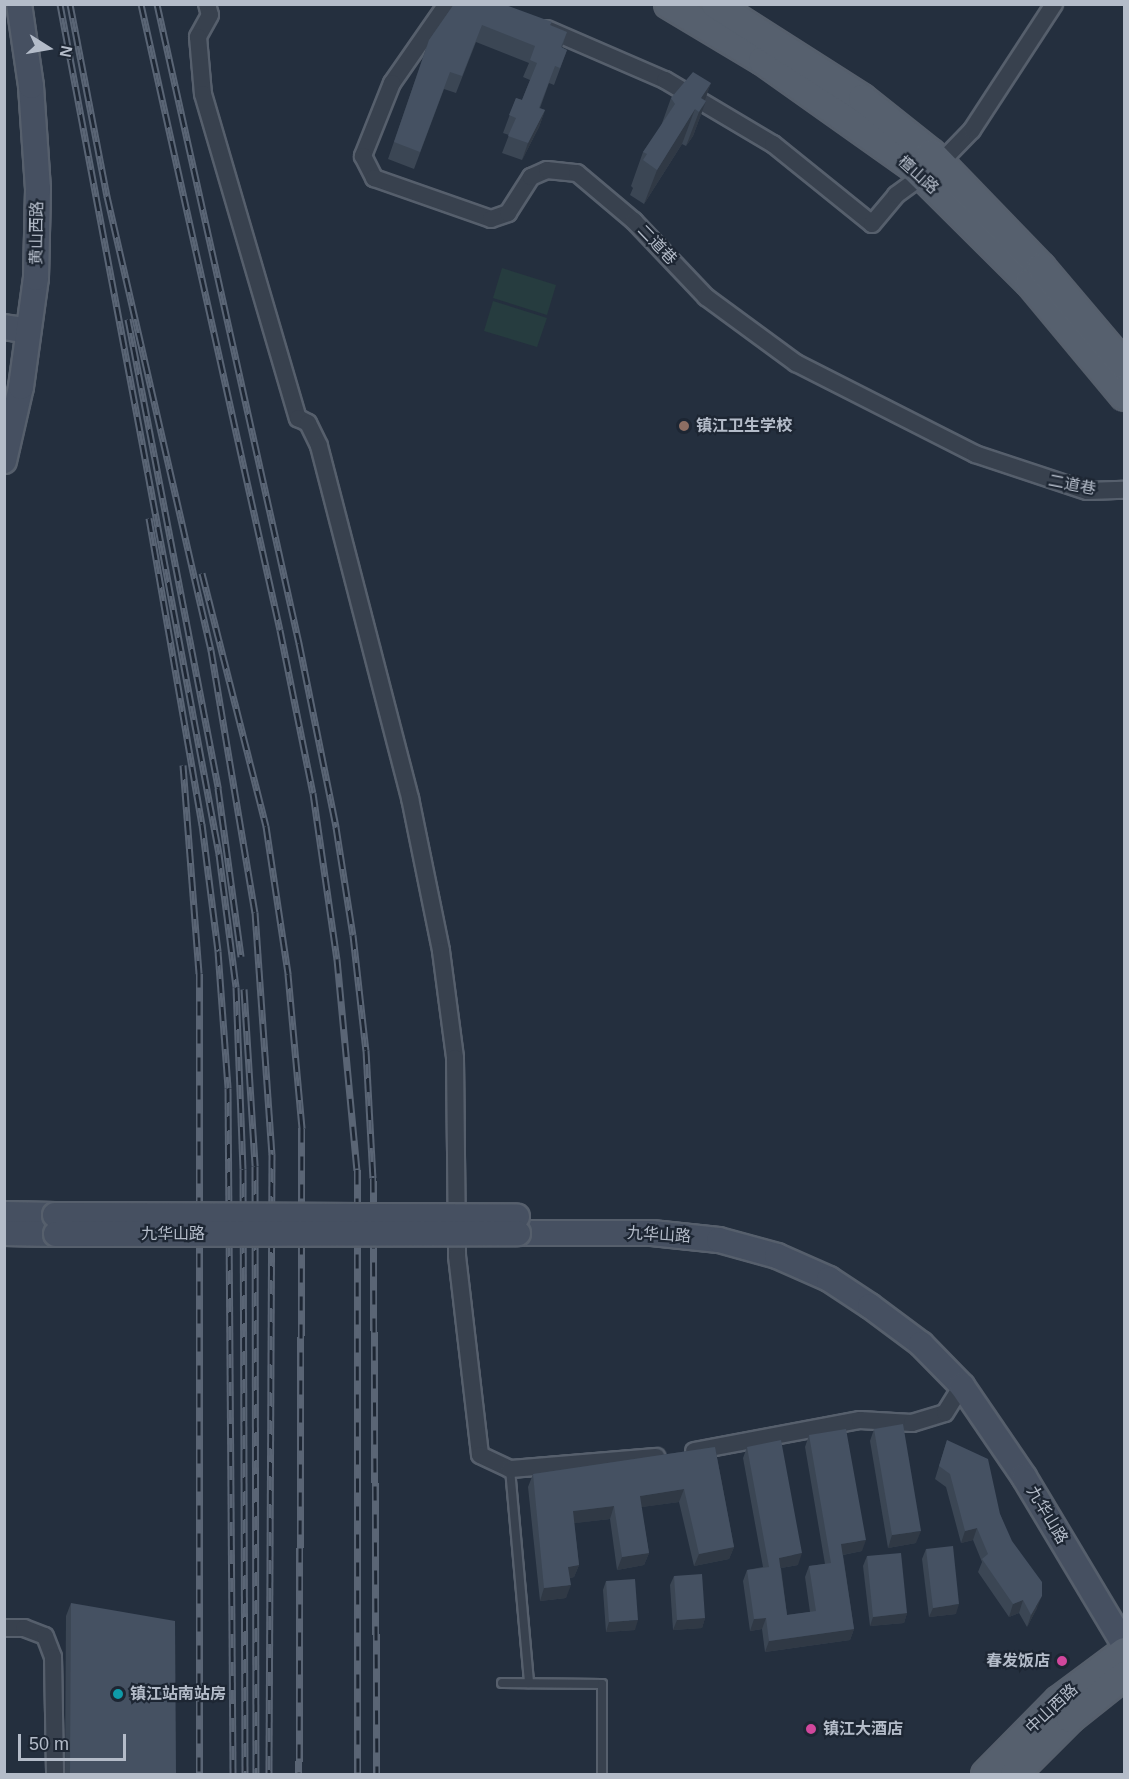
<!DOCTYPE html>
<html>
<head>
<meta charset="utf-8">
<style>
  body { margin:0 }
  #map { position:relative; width:1129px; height:1779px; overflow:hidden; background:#242f3e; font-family:Arial,"Noto Sans SC",sans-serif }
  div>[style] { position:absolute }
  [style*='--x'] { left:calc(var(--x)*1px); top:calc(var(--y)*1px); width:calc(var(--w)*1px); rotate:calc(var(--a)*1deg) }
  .green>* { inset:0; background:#263c3f }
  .roads { filter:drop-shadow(2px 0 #565f6c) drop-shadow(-2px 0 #565f6c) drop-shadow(0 2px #565f6c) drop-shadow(0 -2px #565f6c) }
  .lane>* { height:8px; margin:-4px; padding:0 4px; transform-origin:4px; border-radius:4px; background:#38414e }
  .street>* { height:16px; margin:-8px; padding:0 8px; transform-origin:8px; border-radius:8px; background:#38414e }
  .secondary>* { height:24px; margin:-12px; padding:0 12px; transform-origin:12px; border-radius:12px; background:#465061 }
  .primary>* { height:27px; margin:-13.5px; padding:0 13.5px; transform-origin:13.5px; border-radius:13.5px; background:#56606e }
  .rail>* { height:7px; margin-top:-3.5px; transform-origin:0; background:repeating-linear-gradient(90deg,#1d2633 0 14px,#5a6575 0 28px); box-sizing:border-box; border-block:2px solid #5a6575 }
  .bridges { filter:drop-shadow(2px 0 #565f6c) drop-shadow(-2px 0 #565f6c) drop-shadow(0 2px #565f6c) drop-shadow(0 -2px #565f6c) }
  .secondary-bridge>* { height:24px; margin:-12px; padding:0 12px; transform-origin:12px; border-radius:12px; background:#465061 }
  .wall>* { inset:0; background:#3b4654 }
  .shaded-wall>* { inset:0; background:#303945 }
  .building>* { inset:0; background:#455162 }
  .dots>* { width:16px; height:16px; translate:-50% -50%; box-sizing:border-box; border:3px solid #1d2633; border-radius:50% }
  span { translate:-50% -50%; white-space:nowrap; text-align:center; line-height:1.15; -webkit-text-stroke:4.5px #1d2633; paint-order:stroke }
  .street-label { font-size:16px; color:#b4bcc9 }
  .poi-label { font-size:16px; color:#b4bcc9; font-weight:700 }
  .left { translate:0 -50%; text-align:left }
  .right { translate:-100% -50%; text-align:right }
  .frame { position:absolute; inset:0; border:6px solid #b4bcc9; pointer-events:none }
  .north { position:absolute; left:18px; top:18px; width:60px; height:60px; -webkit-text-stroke:4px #1d2633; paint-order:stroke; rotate:101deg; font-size:16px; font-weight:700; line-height:24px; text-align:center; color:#b4bcc9 }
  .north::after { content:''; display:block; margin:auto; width:21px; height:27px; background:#b4bcc9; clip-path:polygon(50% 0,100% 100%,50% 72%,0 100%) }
  .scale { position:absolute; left:18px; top:1734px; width:108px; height:27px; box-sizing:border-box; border:3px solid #b4bcc9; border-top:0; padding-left:8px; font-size:18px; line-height:21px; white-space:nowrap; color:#b4bcc9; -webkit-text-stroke:4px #1d2633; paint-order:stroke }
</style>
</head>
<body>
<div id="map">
  <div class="green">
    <div style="clip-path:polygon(502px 268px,556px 285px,547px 315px,493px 298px)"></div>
    <div style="clip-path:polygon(493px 301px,547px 318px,537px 347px,484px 331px)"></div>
  </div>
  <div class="roads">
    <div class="lane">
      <div style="--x:510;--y:1469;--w:215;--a:84.9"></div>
      <div style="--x:502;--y:1683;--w:100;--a:0.6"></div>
      <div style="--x:602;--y:1684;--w:90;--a:90"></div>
    </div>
    <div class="street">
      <div style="--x:207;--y:4;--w:11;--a:75"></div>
      <div style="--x:210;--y:15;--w:25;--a:119"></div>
      <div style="--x:198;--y:37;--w:57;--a:85"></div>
      <div style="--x:203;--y:94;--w:338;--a:73.7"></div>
      <div style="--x:298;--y:418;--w:11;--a:27"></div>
      <div style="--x:308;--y:423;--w:25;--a:64"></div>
      <div style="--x:319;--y:446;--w:364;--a:75.5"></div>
      <div style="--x:410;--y:798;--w:156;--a:78.5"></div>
      <div style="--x:441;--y:951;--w:108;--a:82.5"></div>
      <div style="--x:455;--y:1058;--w:198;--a:89.4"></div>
      <div style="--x:457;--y:1256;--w:200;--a:83.4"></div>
      <div style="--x:480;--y:1455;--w:33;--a:25"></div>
      <div style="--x:510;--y:1469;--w:147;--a:-4.7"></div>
      <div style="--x:447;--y:4;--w:96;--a:124.8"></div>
      <div style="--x:392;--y:83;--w:79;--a:111.7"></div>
      <div style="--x:363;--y:156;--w:25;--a:63"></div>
      <div style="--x:374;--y:178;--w:124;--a:19.3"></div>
      <div style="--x:491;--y:219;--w:18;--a:-19"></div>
      <div style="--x:508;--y:213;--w:43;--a:-57.4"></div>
      <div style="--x:531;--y:177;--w:17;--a:-24"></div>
      <div style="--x:547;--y:170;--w:30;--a:6"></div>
      <div style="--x:577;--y:173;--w:75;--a:40.1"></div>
      <div style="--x:634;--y:221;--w:105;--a:46.5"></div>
      <div style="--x:706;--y:297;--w:112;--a:36.3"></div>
      <div style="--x:796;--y:363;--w:201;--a:26.9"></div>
      <div style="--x:975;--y:454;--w:118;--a:18.3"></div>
      <div style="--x:1087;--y:491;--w:37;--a:-2"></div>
      <div style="--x:547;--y:29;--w:129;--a:23.4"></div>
      <div style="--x:665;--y:80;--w:126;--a:30.7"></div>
      <div style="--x:773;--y:144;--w:127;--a:38.9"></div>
      <div style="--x:872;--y:224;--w:38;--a:-50"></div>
      <div style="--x:896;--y:195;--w:54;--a:-36"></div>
      <div style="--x:940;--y:163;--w:46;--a:-45.9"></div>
      <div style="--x:972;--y:130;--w:150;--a:-56.9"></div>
      <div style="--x:694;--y:1451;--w:169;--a:-10.6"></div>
      <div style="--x:860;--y:1420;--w:52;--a:3.3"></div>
      <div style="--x:912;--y:1423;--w:34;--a:-17"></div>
      <div style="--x:945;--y:1413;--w:32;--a:-58"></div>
      <div style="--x:4;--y:1628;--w:20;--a:0"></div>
      <div style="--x:24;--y:1628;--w:22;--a:21"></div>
      <div style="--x:45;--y:1636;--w:22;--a:69"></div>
      <div style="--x:53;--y:1657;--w:117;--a:89"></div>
    </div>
    <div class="secondary">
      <div style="--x:4;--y:327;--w:12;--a:9"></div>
      <div style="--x:4;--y:461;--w:76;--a:-77.1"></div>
      <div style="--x:21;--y:387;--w:110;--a:-82.2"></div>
      <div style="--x:36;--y:278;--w:89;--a:-88.7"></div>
      <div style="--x:38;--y:189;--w:103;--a:-93.9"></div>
      <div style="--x:31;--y:86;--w:83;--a:-98.3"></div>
      <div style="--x:4;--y:1214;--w:51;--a:1.1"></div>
      <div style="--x:4;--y:1233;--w:52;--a:1.1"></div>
      <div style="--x:518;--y:1233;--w:134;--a:0"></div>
      <div style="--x:652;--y:1233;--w:67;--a:6"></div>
      <div style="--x:719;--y:1240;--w:60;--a:15.4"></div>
      <div style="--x:777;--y:1256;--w:57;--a:23.9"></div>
      <div style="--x:829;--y:1279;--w:49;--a:33.4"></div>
      <div style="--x:870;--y:1306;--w:64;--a:36.7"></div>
      <div style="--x:921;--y:1344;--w:59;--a:45.7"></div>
      <div style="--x:962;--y:1386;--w:110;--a:55.7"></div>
      <div style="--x:1024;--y:1477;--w:195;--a:59.1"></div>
    </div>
    <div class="primary">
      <div style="--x:668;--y:4;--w:109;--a:30.8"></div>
      <div style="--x:762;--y:60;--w:185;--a:35.3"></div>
      <div style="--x:913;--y:167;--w:163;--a:44.8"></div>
      <div style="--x:1029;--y:282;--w:148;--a:50.2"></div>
      <div style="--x:715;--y:4;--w:174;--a:32.6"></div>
      <div style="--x:862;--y:98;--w:88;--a:38.6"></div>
      <div style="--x:931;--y:153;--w:158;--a:46"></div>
      <div style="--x:1041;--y:267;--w:128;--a:49.7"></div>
      <div style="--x:985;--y:1774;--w:104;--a:-45.4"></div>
      <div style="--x:1058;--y:1700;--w:82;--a:-36.6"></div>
      <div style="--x:1014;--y:1774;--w:79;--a:-45"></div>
      <div style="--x:1070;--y:1718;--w:69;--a:-38.5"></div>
    </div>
  </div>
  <div class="rail">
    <div style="--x:60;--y:4;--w:865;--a:79.4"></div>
    <div style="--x:219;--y:854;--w:134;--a:82.7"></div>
    <div style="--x:236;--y:987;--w:182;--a:87.8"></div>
    <div style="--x:243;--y:1169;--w:605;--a:89.81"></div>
    <div style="--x:70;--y:4;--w:196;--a:79.1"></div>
    <div style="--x:107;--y:196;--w:466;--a:77.1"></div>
    <div style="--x:211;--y:650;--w:266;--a:80.5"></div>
    <div style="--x:255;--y:912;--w:243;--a:86"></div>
    <div style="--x:272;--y:1154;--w:620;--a:90.28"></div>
    <div style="--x:141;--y:4;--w:641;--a:77.48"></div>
    <div style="--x:280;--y:630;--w:166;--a:78.6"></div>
    <div style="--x:313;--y:793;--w:168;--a:81.8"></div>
    <div style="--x:337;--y:959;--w:212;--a:84.6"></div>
    <div style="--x:357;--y:1170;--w:604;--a:89.91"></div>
    <div style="--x:157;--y:4;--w:655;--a:77.47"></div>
    <div style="--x:299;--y:643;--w:188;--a:78.6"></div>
    <div style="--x:336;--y:827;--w:109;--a:81.1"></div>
    <div style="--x:353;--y:935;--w:116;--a:83.6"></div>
    <div style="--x:366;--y:1050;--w:128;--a:86.9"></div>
    <div style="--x:373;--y:1178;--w:596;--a:89.62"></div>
    <div style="--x:128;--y:319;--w:478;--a:79.1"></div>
    <div style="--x:218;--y:788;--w:170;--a:82.2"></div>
    <div style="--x:149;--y:518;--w:311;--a:80.2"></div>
    <div style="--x:202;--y:824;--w:128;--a:82.8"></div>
    <div style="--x:218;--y:951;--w:137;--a:85.8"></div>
    <div style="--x:228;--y:1088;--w:686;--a:89.58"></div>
    <div style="--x:202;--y:573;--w:261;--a:75.8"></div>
    <div style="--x:266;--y:826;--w:150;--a:81.5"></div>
    <div style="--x:288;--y:974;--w:155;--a:84.8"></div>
    <div style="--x:302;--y:1128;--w:646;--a:90.27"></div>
    <div style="--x:183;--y:765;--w:209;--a:85.6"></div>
    <div style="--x:199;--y:973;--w:801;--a:90"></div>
    <div style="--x:244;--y:989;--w:177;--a:86.4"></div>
    <div style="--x:255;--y:1166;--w:608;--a:89.91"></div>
  </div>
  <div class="bridges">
    <div class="secondary-bridge">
      <div style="--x:55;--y:1215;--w:462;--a:0.2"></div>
      <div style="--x:56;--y:1234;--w:462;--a:-0.1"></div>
    </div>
  </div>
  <div class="wall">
    <div style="clip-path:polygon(454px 4px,550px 26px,567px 32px,562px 48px,567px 50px,554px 85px,549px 83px,540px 108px,545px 110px,539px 127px,522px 160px,502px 153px,509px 135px,503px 133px,516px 98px,522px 100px,530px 80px,523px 77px,529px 63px,476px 42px,456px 93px,444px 89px,414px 169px,388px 159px,429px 40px)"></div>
    <div style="clip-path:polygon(711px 83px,704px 100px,706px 101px,693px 136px,686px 146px,682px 144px,644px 204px,630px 195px,633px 188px,631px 186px,643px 152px,661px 126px,671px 98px)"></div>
    <div style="clip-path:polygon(874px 1429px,916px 1543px,888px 1548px,870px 1441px)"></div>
    <div style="clip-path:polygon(809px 1435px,862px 1551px,843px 1555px,854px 1629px,850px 1640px,765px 1652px,762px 1629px,750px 1631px,743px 1581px,747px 1570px,763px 1567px,743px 1458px,747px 1447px,798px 1565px,781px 1568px,787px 1615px,810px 1612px,805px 1577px,809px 1566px,825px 1564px,805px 1447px)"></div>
    <div style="clip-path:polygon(947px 1440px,1000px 1514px,1037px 1608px,1027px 1627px,1019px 1613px,1009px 1617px,978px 1572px,982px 1562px,973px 1540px,961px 1543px,946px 1487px,935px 1479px)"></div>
    <div style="clip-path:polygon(715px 1447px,734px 1547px,729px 1559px,694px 1566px,679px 1502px,641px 1507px,649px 1553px,644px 1565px,617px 1570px,610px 1519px,574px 1523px,579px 1565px,574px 1577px,570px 1578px,566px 1598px,540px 1601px,528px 1487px,533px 1474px)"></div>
    <div style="clip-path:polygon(926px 1549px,956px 1614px,929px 1617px,922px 1559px)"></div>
    <div style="clip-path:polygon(867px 1556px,907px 1613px,904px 1623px,870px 1626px,863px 1566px)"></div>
    <div style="clip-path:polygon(674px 1576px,705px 1618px,702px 1628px,673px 1630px,670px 1585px)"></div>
    <div style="clip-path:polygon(606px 1581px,635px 1630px,606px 1632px,603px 1590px)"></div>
    <div style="clip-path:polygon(71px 1603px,176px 1774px,65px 1774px,66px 1616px)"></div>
  </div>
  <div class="shaded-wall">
    <div style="clip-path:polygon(711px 83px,702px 108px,706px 101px,693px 136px,686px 146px,699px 112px,701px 98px)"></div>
    <div style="clip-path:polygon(695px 109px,682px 144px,644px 204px,657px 170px)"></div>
    <div style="clip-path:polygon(545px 110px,539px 127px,522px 160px,528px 143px)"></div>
    <div style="clip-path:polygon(684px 1489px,679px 1502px,635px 1508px,640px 1496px)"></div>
    <div style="clip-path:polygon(614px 1506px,610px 1519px,568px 1524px,573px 1511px)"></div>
    <div style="clip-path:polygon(977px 1528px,973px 1540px,961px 1543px,965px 1531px)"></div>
    <div style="clip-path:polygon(921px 1531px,916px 1543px,888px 1548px,892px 1535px)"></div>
    <div style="clip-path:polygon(866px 1540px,862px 1551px,837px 1556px,841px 1544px)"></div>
    <div style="clip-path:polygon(734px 1547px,729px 1559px,694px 1566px,699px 1554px)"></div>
    <div style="clip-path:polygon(649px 1553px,644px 1565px,617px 1570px,622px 1557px)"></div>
    <div style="clip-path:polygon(802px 1553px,798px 1565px,775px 1569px,779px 1558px)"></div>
    <div style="clip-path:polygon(579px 1565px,574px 1577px,564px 1579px,568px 1567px)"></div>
    <div style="clip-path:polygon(571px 1585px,566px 1598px,540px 1601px,544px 1588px)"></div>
    <div style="clip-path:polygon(1042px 1596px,1037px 1608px,1027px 1627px,1031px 1615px)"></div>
    <div style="clip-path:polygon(1023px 1600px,1019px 1613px,1009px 1617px,1013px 1604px)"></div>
    <div style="clip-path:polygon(959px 1604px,956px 1614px,929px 1617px,933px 1608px)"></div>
    <div style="clip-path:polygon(907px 1613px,904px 1623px,870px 1626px,873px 1617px)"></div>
    <div style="clip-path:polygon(705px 1618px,702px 1628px,673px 1630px,677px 1620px)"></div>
    <div style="clip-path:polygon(766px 1618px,762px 1629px,750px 1631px,754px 1619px)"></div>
    <div style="clip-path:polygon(638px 1620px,635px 1630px,606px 1632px,609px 1622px)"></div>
    <div style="clip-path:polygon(854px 1629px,850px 1640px,765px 1652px,769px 1641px)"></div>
  </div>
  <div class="building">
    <div style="clip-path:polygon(454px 4px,503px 4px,552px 22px,550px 25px,567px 32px,561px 47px,567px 50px,560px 68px,555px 66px,539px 108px,545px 110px,528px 143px,508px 136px,516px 118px,509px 115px,516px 98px,522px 100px,537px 63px,530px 60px,535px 46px,482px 25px,462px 76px,450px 72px,420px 152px,394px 142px,429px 40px)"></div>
    <div style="clip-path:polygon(693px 72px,711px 83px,701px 98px,706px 101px,699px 112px,695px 109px,657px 170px,643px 160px,647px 154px,643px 152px,675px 104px,671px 98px)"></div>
    <div style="clip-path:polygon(903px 1424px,921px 1531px,892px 1535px,874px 1429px)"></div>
    <div style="clip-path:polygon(846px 1429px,866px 1540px,841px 1544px,854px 1629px,769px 1641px,766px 1618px,754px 1619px,747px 1570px,769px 1567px,747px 1447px,781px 1440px,802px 1553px,779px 1558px,787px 1615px,816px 1611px,809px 1566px,831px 1563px,809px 1435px)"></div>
    <div style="clip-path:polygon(947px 1440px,988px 1459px,1000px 1514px,1012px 1541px,1042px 1582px,1042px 1596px,1031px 1615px,1023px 1600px,1013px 1604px,982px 1559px,988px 1554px,977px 1528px,965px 1531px,950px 1474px,939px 1466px)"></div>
    <div style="clip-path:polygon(715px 1447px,734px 1547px,699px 1554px,684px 1489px,640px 1496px,649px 1553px,622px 1557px,614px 1506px,573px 1511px,579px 1565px,568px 1567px,571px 1585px,544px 1588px,533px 1474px)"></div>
    <div style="clip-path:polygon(953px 1546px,959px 1604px,933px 1608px,926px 1549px)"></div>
    <div style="clip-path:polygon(901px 1553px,907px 1613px,873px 1617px,867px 1556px)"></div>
    <div style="clip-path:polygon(702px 1574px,705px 1618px,677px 1620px,674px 1576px)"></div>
    <div style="clip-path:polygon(635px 1579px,638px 1620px,609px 1622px,606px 1581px)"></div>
    <div style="clip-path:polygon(71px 1603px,175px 1621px,176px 1774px,70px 1774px)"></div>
  </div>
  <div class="dots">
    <div style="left:684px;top:426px;background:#8d6e63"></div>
    <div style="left:1062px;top:1661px;background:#d1479c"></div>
    <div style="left:118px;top:1694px;background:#0f9aa8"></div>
    <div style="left:811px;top:1729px;background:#d1479c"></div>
  </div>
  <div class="street-label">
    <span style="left:918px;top:175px;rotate:42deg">檀山路</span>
    <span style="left:37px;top:233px;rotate:-89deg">黄山西路</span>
    <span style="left:657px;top:245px;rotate:46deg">二道巷</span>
    <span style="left:1072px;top:485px;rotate:11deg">二道巷</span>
    <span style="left:173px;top:1234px">九华山路</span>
    <span style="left:659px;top:1235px;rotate:3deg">九华山路</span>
    <span style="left:1047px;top:1515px;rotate:59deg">九华山路</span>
    <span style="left:1052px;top:1709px;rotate:-43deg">中山西路</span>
  </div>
  <div class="poi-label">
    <span class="left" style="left:696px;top:426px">镇江卫生学校</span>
    <span class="right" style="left:1050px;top:1661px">春发饭店</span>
    <span class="left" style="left:130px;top:1694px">镇江站南站房</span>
    <span class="left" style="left:823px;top:1729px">镇江大酒店</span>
  </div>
  <div class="frame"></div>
  <div class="north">N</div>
  <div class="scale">50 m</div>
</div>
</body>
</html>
